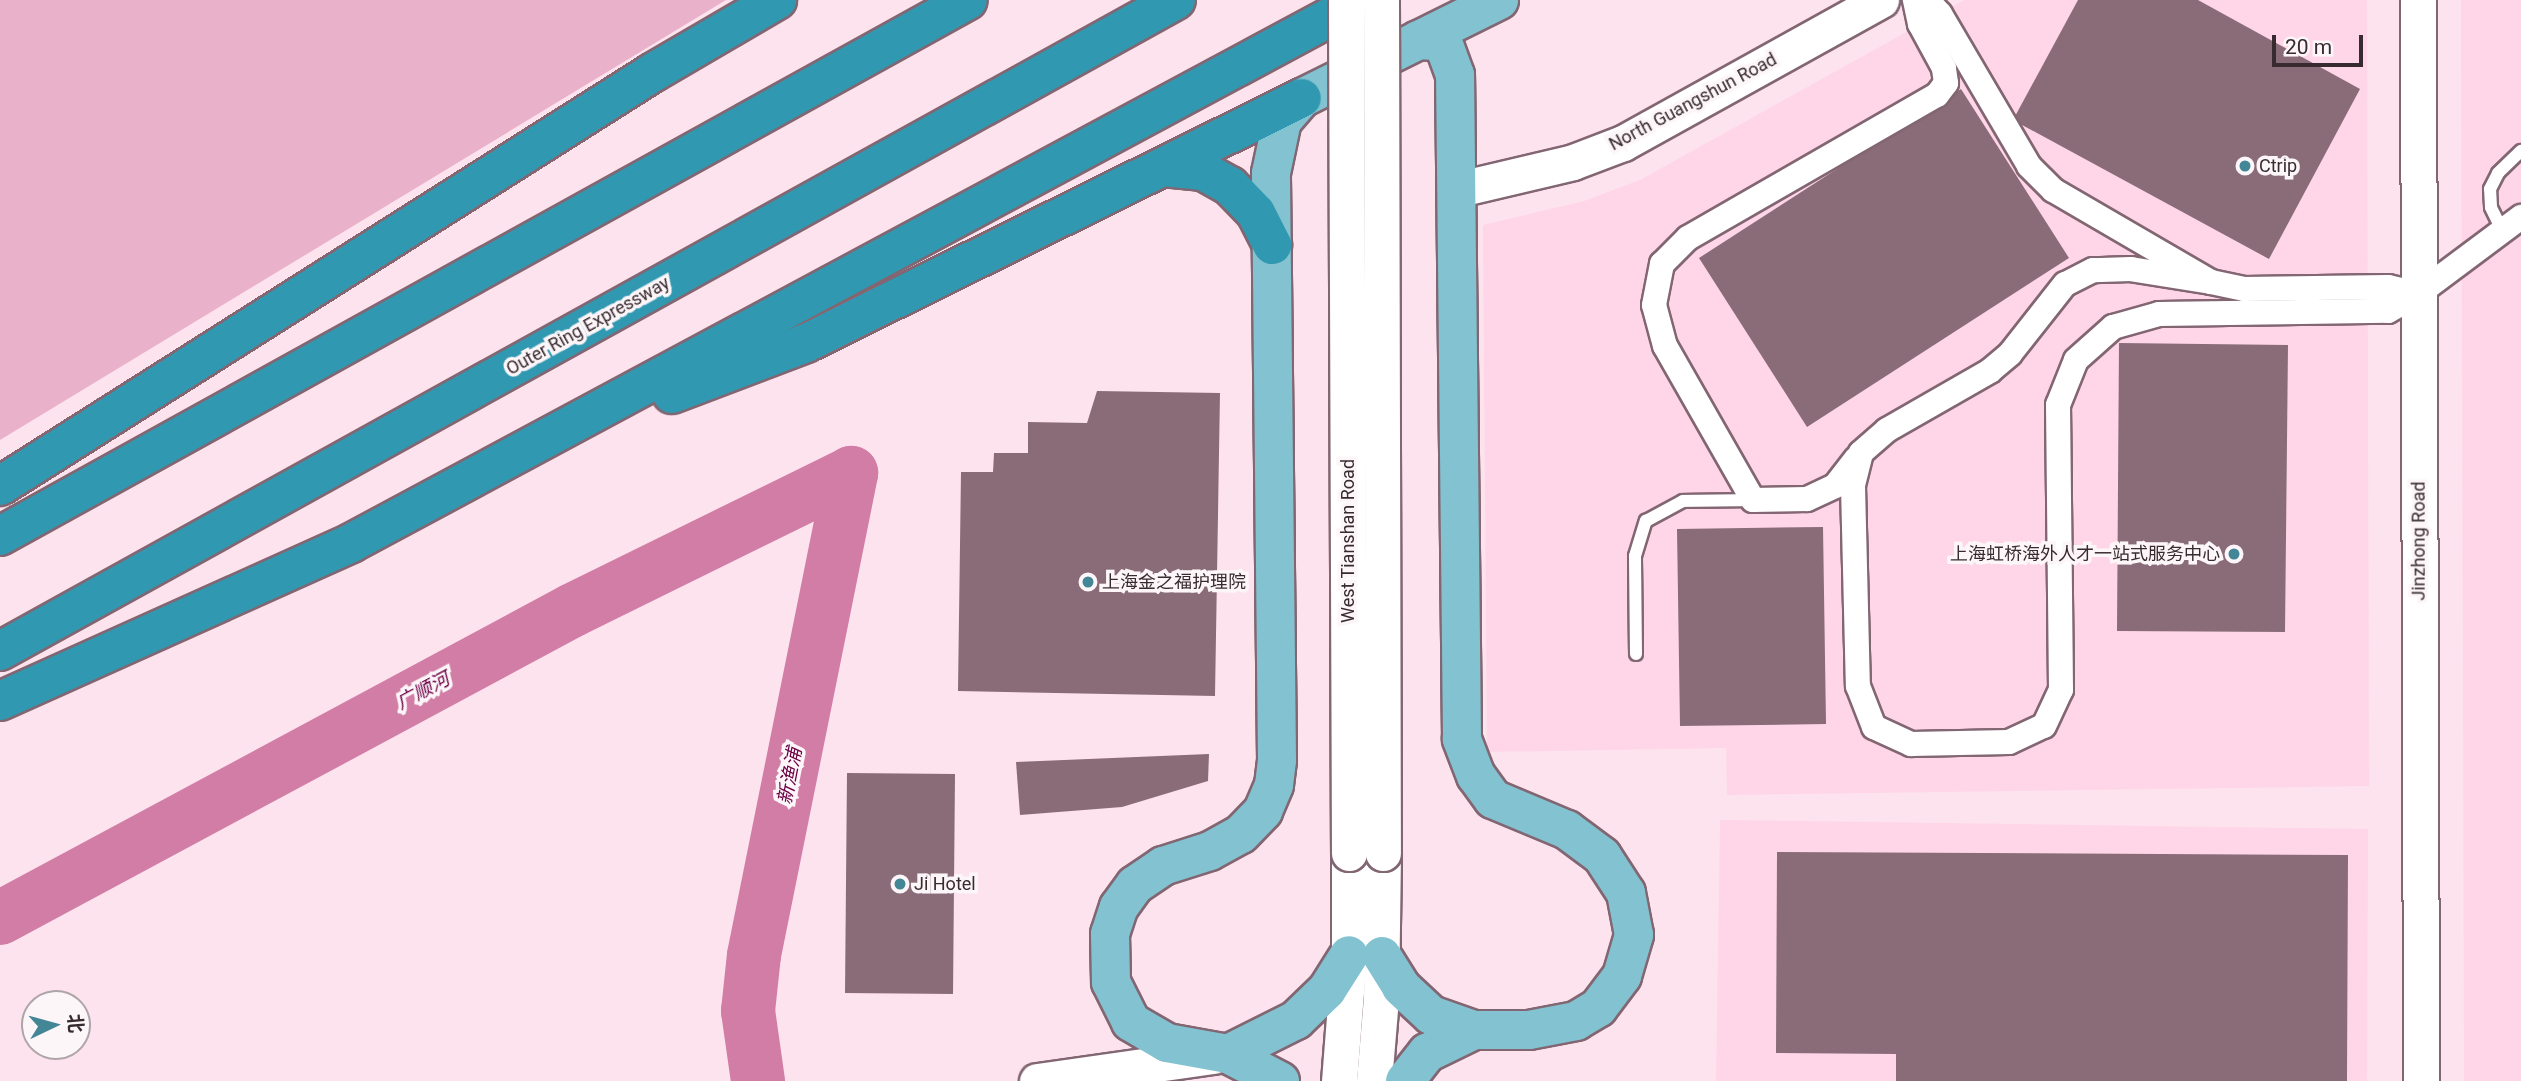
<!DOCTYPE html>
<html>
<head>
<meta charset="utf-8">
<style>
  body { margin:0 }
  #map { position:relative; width:2521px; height:1081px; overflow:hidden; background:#fde3ee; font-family:Roboto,"Noto Sans SC",sans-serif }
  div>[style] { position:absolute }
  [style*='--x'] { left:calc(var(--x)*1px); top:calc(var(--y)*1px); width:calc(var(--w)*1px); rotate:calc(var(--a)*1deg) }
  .built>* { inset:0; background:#ffd6e7 }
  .green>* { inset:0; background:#e9b1ca }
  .river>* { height:54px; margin:-27px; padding:0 27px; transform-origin:27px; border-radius:27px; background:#d17da6 }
  .building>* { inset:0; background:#896c78 }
  .roads { filter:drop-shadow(2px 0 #826672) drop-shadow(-2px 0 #826672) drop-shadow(0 2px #826672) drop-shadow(0 -2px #826672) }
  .lane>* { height:12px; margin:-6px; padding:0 6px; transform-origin:6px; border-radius:6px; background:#fff }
  .street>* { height:24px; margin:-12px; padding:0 12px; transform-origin:12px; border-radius:12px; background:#fff }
  .secondary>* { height:35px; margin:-17.5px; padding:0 17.5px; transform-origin:17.5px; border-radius:17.5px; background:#fff }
  .primary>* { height:38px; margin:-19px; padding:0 19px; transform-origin:19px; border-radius:19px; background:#83c2d0 }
  .highway>* { height:38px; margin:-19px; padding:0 19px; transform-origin:19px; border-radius:19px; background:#3099b1 }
  .bridges { filter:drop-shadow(2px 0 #826672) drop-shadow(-2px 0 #826672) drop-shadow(0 2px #826672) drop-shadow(0 -2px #826672) }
  .secondary-bridge>* { height:35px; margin:-17.5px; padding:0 17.5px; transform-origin:17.5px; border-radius:17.5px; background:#fff }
  .dots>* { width:19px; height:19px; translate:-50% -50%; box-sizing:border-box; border:4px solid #fdf6f9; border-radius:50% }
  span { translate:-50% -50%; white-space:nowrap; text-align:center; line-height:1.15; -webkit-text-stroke:7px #fdf6f9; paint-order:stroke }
  .street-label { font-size:18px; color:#372b30 }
  .poi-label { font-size:18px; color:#372b30 }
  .left { translate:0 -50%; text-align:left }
  .right { translate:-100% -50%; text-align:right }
  .water-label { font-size:19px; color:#6b0144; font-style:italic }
  .north { position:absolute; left:21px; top:990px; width:70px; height:70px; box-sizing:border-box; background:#fdf6f9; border:2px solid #aea5a9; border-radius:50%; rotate:85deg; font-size:19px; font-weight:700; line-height:28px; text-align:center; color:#372b30 }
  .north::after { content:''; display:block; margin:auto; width:24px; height:32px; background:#438696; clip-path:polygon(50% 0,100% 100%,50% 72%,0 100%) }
  .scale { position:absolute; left:2272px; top:35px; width:91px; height:32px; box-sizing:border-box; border:4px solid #372b30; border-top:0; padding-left:9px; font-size:21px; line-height:24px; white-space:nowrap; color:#372b30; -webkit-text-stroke:5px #fdf6f9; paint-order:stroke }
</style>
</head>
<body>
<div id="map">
  <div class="built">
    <div style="clip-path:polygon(1964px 0,2367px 0,2369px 786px,1727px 795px,1726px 748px,1487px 752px,1483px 225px,1584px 201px,1640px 180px)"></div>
    <div style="clip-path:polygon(2461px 0,2521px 0,2521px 1081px,2464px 1081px)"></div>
    <div style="clip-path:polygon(1720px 820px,2368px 829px,2367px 1081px,1716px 1081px)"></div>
  </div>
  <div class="green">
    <div style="clip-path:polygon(0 0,726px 0,0 440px)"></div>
  </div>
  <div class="river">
    <div style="--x:0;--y:918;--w:651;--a:-28.26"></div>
    <div style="--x:573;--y:610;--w:310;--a:-26.2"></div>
    <div style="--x:758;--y:1081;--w:71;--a:-98.1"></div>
    <div style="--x:748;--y:1011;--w:56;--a:-83.9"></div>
    <div style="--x:754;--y:955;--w:492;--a:-78.6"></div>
  </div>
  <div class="building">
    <div style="clip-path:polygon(2078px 0,2198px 0,2360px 89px,2269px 259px,2013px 120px)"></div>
    <div style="clip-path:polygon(1961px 89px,2069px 258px,1807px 427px,1699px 258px)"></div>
    <div style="clip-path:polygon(2119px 343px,2288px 345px,2285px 632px,2117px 631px)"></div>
    <div style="clip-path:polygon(1097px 391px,1220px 393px,1215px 696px,958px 691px,961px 472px,993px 472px,994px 453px,1028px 453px,1028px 422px,1087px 423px)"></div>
    <div style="clip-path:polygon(1823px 527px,1826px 724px,1680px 726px,1677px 529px)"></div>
    <div style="clip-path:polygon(1209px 754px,1208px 781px,1122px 807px,1020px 815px,1016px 762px)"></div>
    <div style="clip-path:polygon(847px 773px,955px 774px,953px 994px,845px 993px)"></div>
    <div style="clip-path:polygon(1777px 852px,2348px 855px,2347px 1081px,1896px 1081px,1896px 1054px,1776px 1053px)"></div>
  </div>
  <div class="roads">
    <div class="lane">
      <div style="--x:2502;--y:230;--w:25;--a:-116"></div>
      <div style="--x:2491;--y:207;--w:18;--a:-93"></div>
      <div style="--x:2490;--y:189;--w:18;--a:-63"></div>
      <div style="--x:2498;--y:173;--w:32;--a:-44"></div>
      <div style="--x:1636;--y:654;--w:98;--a:-90.6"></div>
      <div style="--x:1635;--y:556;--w:37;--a:-73"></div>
      <div style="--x:1646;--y:521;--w:42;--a:-28.4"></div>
      <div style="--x:1683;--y:501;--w:70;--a:-0.8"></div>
    </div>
    <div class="street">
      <div style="--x:1927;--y:0;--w:19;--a:47"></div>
      <div style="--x:1940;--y:14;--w:176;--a:59.6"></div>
      <div style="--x:2029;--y:166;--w:34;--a:45"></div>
      <div style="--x:2053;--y:190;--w:183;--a:30.2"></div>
      <div style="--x:2211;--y:282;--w:34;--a:12"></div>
      <div style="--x:2244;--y:289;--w:144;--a:-0.8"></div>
      <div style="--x:2388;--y:287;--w:31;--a:13"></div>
      <div style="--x:2211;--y:282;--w:81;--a:-170.8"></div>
      <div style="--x:2131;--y:269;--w:38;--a:178"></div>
      <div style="--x:2093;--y:270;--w:31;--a:153"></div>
      <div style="--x:2065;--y:284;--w:89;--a:128.2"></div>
      <div style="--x:2010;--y:354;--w:26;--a:140"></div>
      <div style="--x:1990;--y:371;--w:119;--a:150.2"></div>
      <div style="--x:1887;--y:430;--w:35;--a:139"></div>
      <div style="--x:1861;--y:453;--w:34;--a:104"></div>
      <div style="--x:1853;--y:486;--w:200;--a:88.6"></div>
      <div style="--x:1858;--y:686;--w:44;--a:68.7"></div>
      <div style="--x:1874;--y:727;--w:41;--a:24.7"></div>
      <div style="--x:1911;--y:744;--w:98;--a:-1.2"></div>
      <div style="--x:2009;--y:742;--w:38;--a:-25"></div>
      <div style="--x:2044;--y:726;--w:40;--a:-65"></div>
      <div style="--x:2061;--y:690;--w:285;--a:-90.6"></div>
      <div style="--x:2058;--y:405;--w:48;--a:-68.2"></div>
      <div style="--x:2076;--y:360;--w:50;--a:-41.7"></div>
      <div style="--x:2113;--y:327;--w:48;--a:-15.8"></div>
      <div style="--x:2159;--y:314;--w:229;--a:-0.8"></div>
      <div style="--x:2388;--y:311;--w:34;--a:-30"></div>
      <div style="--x:2418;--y:294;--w:129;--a:-36.8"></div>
      <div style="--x:1856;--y:459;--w:34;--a:128"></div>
      <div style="--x:1835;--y:486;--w:31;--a:155"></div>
      <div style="--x:1807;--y:499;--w:54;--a:178.9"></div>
      <div style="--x:1753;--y:500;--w:177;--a:-119.7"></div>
      <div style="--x:1665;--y:346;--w:42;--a:-105"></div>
      <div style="--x:1654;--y:305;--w:42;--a:-79"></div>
      <div style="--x:1662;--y:264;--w:37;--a:-45"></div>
      <div style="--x:1688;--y:238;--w:287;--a:-29.9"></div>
      <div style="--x:1937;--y:95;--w:15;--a:-53"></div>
      <div style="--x:1946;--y:83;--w:15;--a:-98"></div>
      <div style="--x:1944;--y:68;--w:50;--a:-118.6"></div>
      <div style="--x:1920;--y:24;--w:25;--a:-102"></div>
    </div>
    <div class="secondary">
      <div style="--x:2418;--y:0;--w:1081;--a:89.84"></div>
      <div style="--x:1455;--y:190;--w:121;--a:-13.3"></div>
      <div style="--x:1573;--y:162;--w:53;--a:-20.8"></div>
      <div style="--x:1623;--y:143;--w:295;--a:-29"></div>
      <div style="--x:1037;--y:1081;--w:178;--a:-8.1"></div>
      <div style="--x:1339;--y:1081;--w:126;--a:-85.5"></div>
      <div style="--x:1349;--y:955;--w:102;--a:-90"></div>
      <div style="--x:1374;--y:1081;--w:83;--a:-85.2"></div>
      <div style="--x:1381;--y:998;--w:145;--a:-89.2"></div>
    </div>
    <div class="primary">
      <div style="--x:1382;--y:956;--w:36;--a:58"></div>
      <div style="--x:1401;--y:987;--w:41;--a:43"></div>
      <div style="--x:1431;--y:1015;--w:46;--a:19.2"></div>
      <div style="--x:1474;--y:1030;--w:55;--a:0"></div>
      <div style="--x:1529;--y:1030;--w:48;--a:-10.8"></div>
      <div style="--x:1576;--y:1021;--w:26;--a:-31"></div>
      <div style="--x:1598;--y:1008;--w:40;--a:-53"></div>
      <div style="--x:1622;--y:976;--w:43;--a:-73.7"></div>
      <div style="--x:1634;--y:935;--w:43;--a:-100.8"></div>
      <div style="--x:1626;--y:893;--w:44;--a:-123"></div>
      <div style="--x:1602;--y:856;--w:44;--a:-143.4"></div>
      <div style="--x:1567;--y:830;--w:80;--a:-157.3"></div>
      <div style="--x:1493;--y:799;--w:29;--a:-126"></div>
      <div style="--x:1476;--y:776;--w:40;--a:-111"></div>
      <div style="--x:1462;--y:739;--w:664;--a:-90.6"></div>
      <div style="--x:1455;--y:75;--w:29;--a:-110"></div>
      <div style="--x:1445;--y:48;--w:11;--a:-142"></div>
      <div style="--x:1436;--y:41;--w:18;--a:-177"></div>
      <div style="--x:1228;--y:1054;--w:76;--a:-26.6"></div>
      <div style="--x:1296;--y:1020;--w:43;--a:-44.1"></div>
      <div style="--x:1327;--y:990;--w:41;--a:-57.8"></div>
      <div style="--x:1280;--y:1081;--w:59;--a:-152.6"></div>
      <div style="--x:1228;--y:1054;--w:62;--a:-169.8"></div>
      <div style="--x:1167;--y:1043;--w:42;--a:-149.7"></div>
      <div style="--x:1131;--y:1022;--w:45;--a:-116.6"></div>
      <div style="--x:1111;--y:982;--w:48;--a:-91.2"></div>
      <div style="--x:1110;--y:934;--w:28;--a:-72"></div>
      <div style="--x:1119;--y:907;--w:27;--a:-54"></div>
      <div style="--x:1135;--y:885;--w:34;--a:-34"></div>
      <div style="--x:1163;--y:866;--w:49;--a:-17.7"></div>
      <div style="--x:1210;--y:851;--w:35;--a:-29"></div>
      <div style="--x:1241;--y:834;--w:32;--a:-46"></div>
      <div style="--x:1263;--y:811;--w:28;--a:-67"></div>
      <div style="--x:1274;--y:785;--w:25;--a:-83"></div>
      <div style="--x:1277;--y:760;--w:587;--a:-90.59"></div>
      <div style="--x:1271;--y:173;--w:53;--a:-78.1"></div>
      <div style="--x:1282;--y:121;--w:30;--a:-49"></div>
      <div style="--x:1302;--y:98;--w:220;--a:-26.4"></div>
      <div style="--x:1405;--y:1081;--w:36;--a:-52"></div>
      <div style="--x:1427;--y:1053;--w:52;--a:-26.1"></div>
    </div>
    <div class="highway">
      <div style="--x:1163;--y:167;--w:40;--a:5.7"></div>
      <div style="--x:1203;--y:171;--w:31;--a:29"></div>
      <div style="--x:1230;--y:186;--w:37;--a:46"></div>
      <div style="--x:1256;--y:213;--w:36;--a:63"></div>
      <div style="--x:672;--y:394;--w:143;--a:-20.8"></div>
      <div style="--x:806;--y:343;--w:553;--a:-26.29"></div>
      <div style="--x:0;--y:486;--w:772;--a:-32.35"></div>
      <div style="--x:652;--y:73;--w:145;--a:-30.3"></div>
      <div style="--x:0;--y:536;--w:1106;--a:-28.97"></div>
      <div style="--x:0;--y:651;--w:1344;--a:-28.97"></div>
      <div style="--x:0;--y:701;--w:385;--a:-24.2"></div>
      <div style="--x:351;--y:543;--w:1148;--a:-28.24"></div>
    </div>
  </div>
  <div class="bridges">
    <div class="secondary-bridge">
      <div style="--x:1346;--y:0;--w:853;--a:89.8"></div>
      <div style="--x:1381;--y:0;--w:853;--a:89.87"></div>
    </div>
  </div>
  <div class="dots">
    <div style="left:2245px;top:166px;background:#438696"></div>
    <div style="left:2234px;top:554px;background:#438696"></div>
    <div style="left:1088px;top:582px;background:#438696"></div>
    <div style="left:900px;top:884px;background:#438696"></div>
  </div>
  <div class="street-label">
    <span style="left:1693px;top:102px;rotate:-28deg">North Guangshun Road</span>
    <span style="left:588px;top:326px;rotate:-29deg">Outer Ring Expressway</span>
    <span style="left:1348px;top:541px;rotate:-90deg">West Tianshan Road</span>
    <span style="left:2419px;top:541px;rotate:-90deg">Jinzhong Road</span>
  </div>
  <div class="poi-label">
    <span class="left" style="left:2259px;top:166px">Ctrip</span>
    <span class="right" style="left:2220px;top:554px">上海虹桥海外人才一站式服务中心</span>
    <span class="left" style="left:1102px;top:582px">上海金之福护理院</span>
    <span class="left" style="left:914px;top:884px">Ji Hotel</span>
  </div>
  <div class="water-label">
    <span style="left:423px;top:691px;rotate:-28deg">广顺河</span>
    <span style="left:790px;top:776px;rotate:-79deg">新渔浦</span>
  </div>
  <div class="north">北</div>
  <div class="scale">20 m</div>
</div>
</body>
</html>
